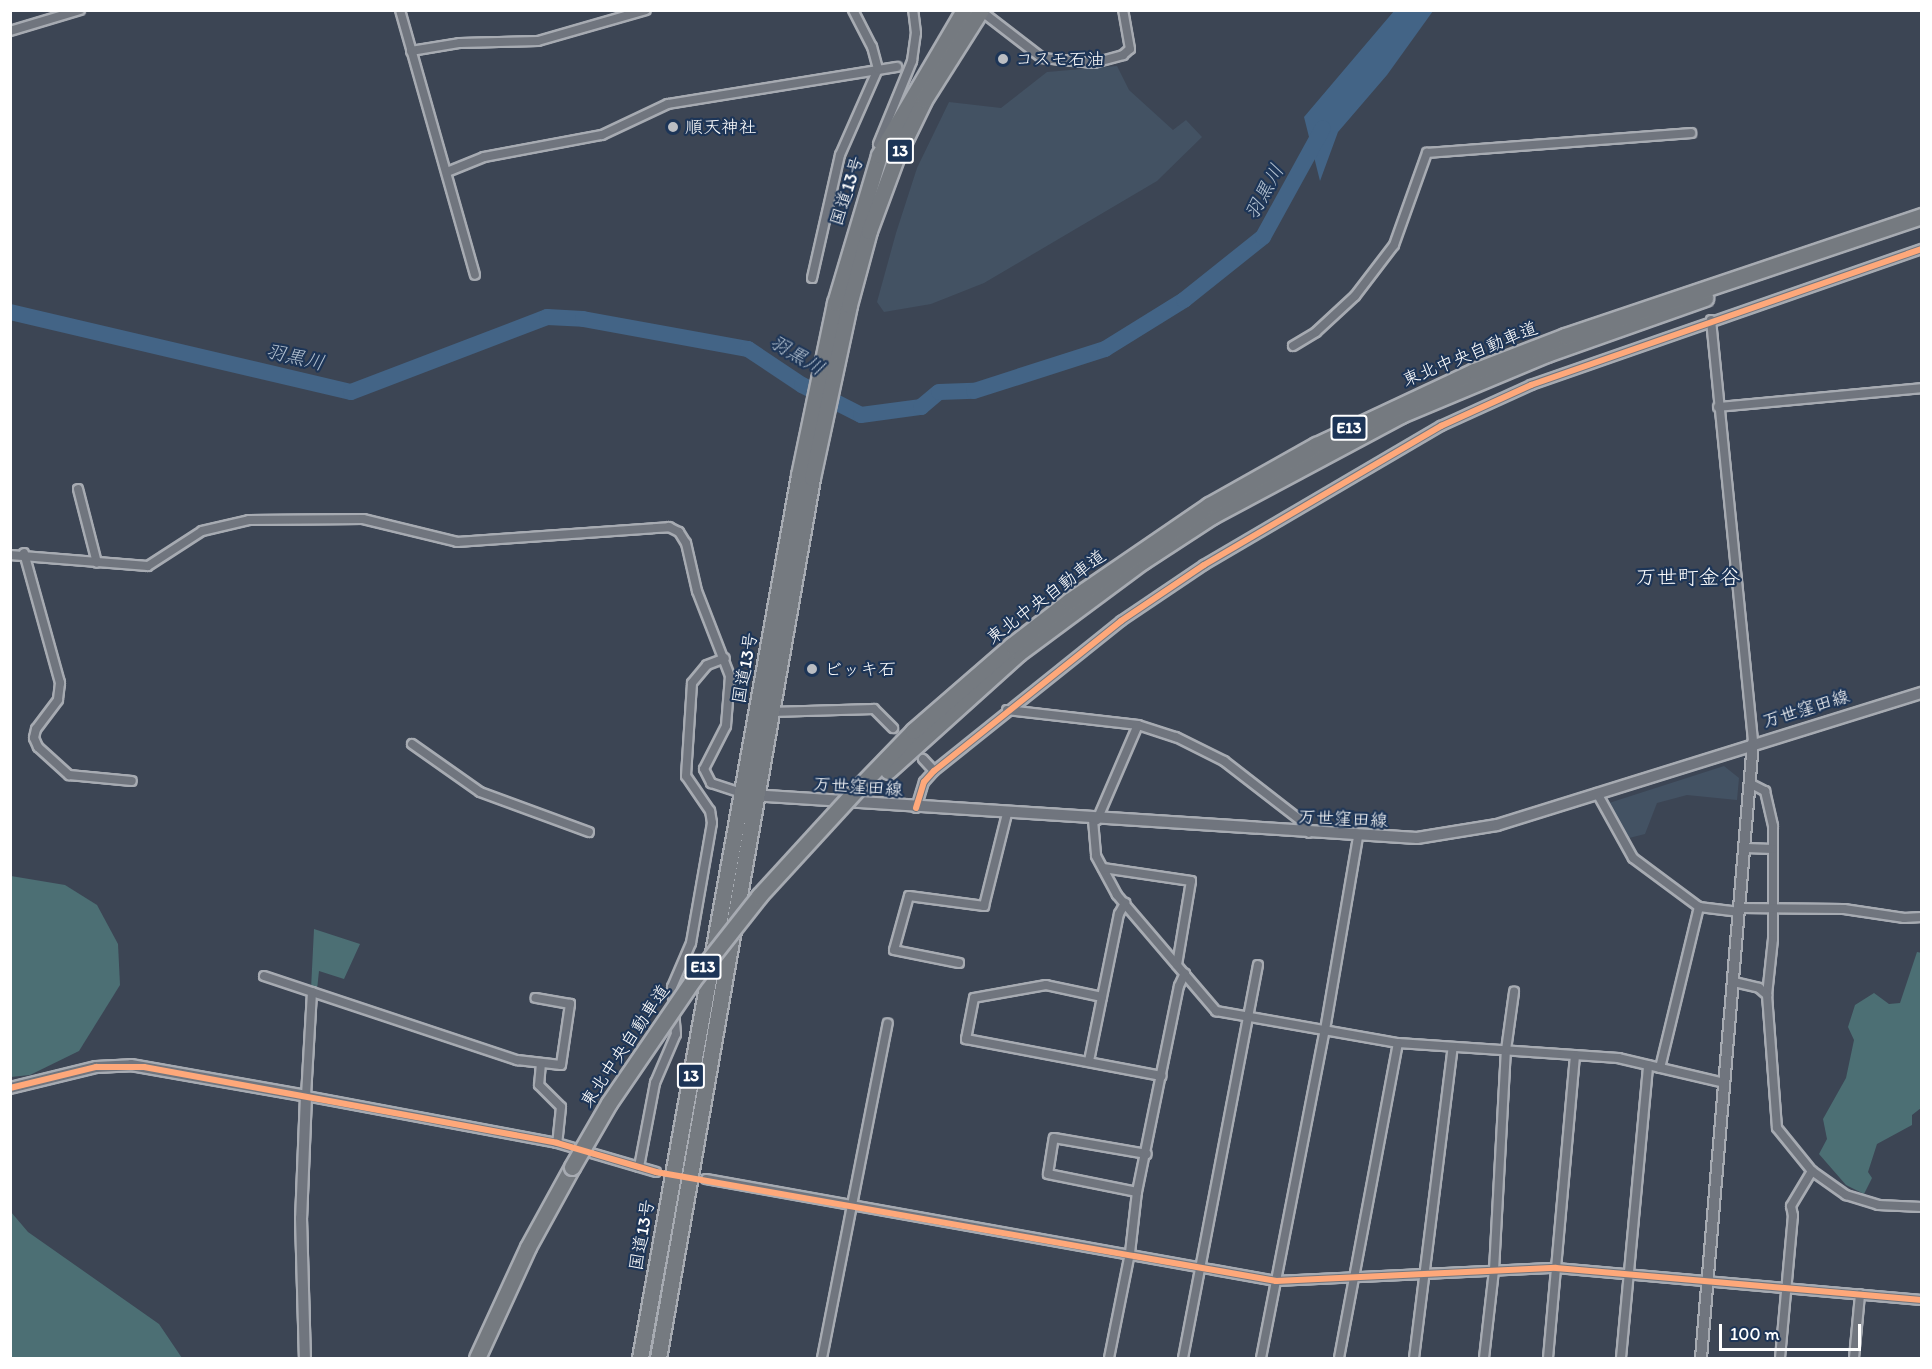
<!DOCTYPE html>
<html>
<head>
<meta charset="utf-8">
<style>
  body { margin:0 }
  #map { position:relative; width:1932px; height:1369px; overflow:hidden; background:#3c4554; font-family:Itim,"Klee One",sans-serif }
  div>[style] { position:absolute }
  [style*='--x'] { left:calc(var(--x)*1px); top:calc(var(--y)*1px); width:calc(var(--w)*1px); rotate:calc(var(--a)*1deg) }
  .built>* { inset:0; background:#435263 }
  .green>* { inset:0; background:#4c6f74 }
  .water>* { inset:0; background:#436486 }
  .river>* { height:16px; margin:-8px; padding:0 8px; transform-origin:8px; border-radius:8px; background:#436486 }
  .street-tunnel>* { height:8px; margin-top:-4px; transform-origin:0; background:repeating-linear-gradient(90deg,#59616e 0 8px,transparent 0 12px) }
  .roads { filter:drop-shadow(2px 0 #a7abb2) drop-shadow(-2px 0 #a7abb2) drop-shadow(0 2px #a7abb2) drop-shadow(0 -2px #a7abb2) }
  .street>* { height:8px; margin:-4px; padding:0 4px; transform-origin:4px; border-radius:4px; background:#70757e }
  .secondary>* { height:10px; margin:-5px; padding:0 5px; transform-origin:5px; border-radius:5px; background:#70757e }
  .highway>* { height:15px; margin:-7.5px; padding:0 7.5px; transform-origin:7.5px; border-radius:7.5px; background:#757a80 }
  .bridges { filter:drop-shadow(2px 0 #a7abb2) drop-shadow(-2px 0 #a7abb2) drop-shadow(0 2px #a7abb2) drop-shadow(0 -2px #a7abb2) }
  .highway-bridge>* { height:15px; margin:-7.5px; padding:0 7.5px; transform-origin:7.5px; border-radius:7.5px; background:#757a80 }
  .cycleway>* { height:6px; margin:-3px; padding:0 3px; transform-origin:3px; border-radius:3px; background:#fea87a }
  .dots>* { width:16px; height:16px; translate:-50% -50%; box-sizing:border-box; border:3px solid #1d3557; border-radius:50% }
  span { translate:-50% -50%; white-space:nowrap; text-align:center; line-height:1.15; -webkit-text-stroke:4.5px #1d3557; paint-order:stroke }
  .shield-label span { padding:2px 4px; background:#1d3557; border:2px solid; border-radius:4px; -webkit-text-stroke-width:0 }
  .shield-label { font-size:16px; color:#fff; font-weight:700 }
  .poi-label { font-size:18px; color:#fff }
  .left { translate:0 -50%; text-align:left }
  .street-label { font-size:18px; color:#fff }
  .water-label { font-size:20px; color:#b4c2d1; font-style:italic }
  .quarter-label { font-size:21px; color:#fff }
  .frame { position:absolute; inset:0; border:12px solid #fff; pointer-events:none }
  .scale { position:absolute; left:1719px; top:1324px; width:142px; height:27px; box-sizing:border-box; border:3px solid #fff; border-top:0; padding-left:8px; font-size:18px; line-height:21px; white-space:nowrap; color:#fff; -webkit-text-stroke:4px #1d3557; paint-order:stroke }
</style>
</head>
<body>
<div id="map">
  <div class="built">
    <div style="clip-path:polygon(1117px 66px,1129px 90px,1173px 130px,1186px 120px,1202px 137px,1157px 181px,984px 283px,931px 304px,884px 312px,877px 302px,896px 233px,917px 168px,949px 102px,1001px 108px,1047px 72px)"></div>
    <div style="clip-path:polygon(1724px 766px,1739px 778px,1737px 800px,1687px 795px,1657px 803px,1645px 834px,1625px 839px,1609px 803px)"></div>
  </div>
  <div class="green">
    <div style="clip-path:polygon(11px 876px,65px 885px,97px 905px,118px 944px,120px 985px,79px 1051px,30px 1075px,11px 1077px)"></div>
    <div style="clip-path:polygon(314px 929px,360px 944px,344px 979px,319px 971px,317px 990px,311px 989px)"></div>
    <div style="clip-path:polygon(1917px 952px,1922px 953px,1921px 1108px,1912px 1115px,1912px 1125px,1877px 1144px,1868px 1172px,1872px 1178px,1864px 1194px,1846px 1185px,1819px 1154px,1827px 1139px,1823px 1119px,1846px 1078px,1854px 1040px,1848px 1027px,1855px 1005px,1874px 993px,1889px 1004px,1900px 1003px)"></div>
    <div style="clip-path:polygon(11px 1212px,28px 1232px,159px 1324px,182px 1358px,11px 1358px)"></div>
  </div>
  <div class="water">
    <div style="clip-path:polygon(1394px 11px,1433px 11px,1387px 75px,1338px 132px,1320px 181px,1304px 117px)"></div>
  </div>
  <div class="river">
    <div style="--x:10;--y:312;--w:350;--a:13.2"></div>
    <div style="--x:351;--y:392;--w:210;--a:-20.9"></div>
    <div style="--x:547;--y:317;--w:36;--a:3"></div>
    <div style="--x:583;--y:319;--w:168;--a:10.3"></div>
    <div style="--x:748;--y:349;--w:65;--a:33.7"></div>
    <div style="--x:802;--y:385;--w:66;--a:27"></div>
    <div style="--x:861;--y:415;--w:61;--a:-7.6"></div>
    <div style="--x:921;--y:407;--w:23;--a:-40"></div>
    <div style="--x:939;--y:392;--w:35;--a:-2"></div>
    <div style="--x:974;--y:391;--w:138;--a:-17.8"></div>
    <div style="--x:1105;--y:349;--w:93;--a:-31.8"></div>
    <div style="--x:1184;--y:300;--w:101;--a:-38.6"></div>
    <div style="--x:1263;--y:237;--w:124;--a:-61.2"></div>
  </div>
  <div class="street-tunnel">
    <div style="--x:893;--y:728;--w:43;--a:45.9"></div>
  </div>
  <div class="roads">
    <div class="street">
      <div style="--x:400;--y:10;--w:275;--a:74.2"></div>
      <div style="--x:981;--y:11;--w:77;--a:37.6"></div>
      <div style="--x:1042;--y:58;--w:52;--a:5.5"></div>
      <div style="--x:1094;--y:63;--w:30;--a:-15"></div>
      <div style="--x:1123;--y:55;--w:9;--a:-41"></div>
      <div style="--x:1130;--y:49;--w:40;--a:-100"></div>
      <div style="--x:10;--y:31;--w:73;--a:-16.7"></div>
      <div style="--x:411;--y:51;--w:50;--a:-9.3"></div>
      <div style="--x:460;--y:43;--w:78;--a:-1.5"></div>
      <div style="--x:538;--y:41;--w:112;--a:-16"></div>
      <div style="--x:878;--y:144;--w:90;--a:-67.7"></div>
      <div style="--x:912;--y:61;--w:28;--a:-82"></div>
      <div style="--x:916;--y:33;--w:23;--a:-97"></div>
      <div style="--x:447;--y:172;--w:40;--a:-22"></div>
      <div style="--x:484;--y:157;--w:120;--a:-10.6"></div>
      <div style="--x:602;--y:135;--w:73;--a:-25.2"></div>
      <div style="--x:668;--y:104;--w:232;--a:-9.2"></div>
      <div style="--x:812;--y:278;--w:126;--a:-77.2"></div>
      <div style="--x:840;--y:155;--w:94;--a:-66.2"></div>
      <div style="--x:878;--y:69;--w:23;--a:-105"></div>
      <div style="--x:872;--y:47;--w:42;--a:-117.2"></div>
      <div style="--x:1711;--y:320;--w:425;--a:84.3"></div>
      <div style="--x:1293;--y:346;--w:27;--a:-31"></div>
      <div style="--x:1316;--y:332;--w:53;--a:-42.7"></div>
      <div style="--x:1355;--y:296;--w:64;--a:-52.6"></div>
      <div style="--x:1394;--y:245;--w:98;--a:-70.3"></div>
      <div style="--x:1427;--y:153;--w:265;--a:-4.3"></div>
      <div style="--x:1718;--y:407;--w:205;--a:-5.3"></div>
      <div style="--x:78;--y:489;--w:76;--a:75.6"></div>
      <div style="--x:24;--y:553;--w:135;--a:74.5"></div>
      <div style="--x:60;--y:683;--w:17;--a:97"></div>
      <div style="--x:58;--y:700;--w:36;--a:127"></div>
      <div style="--x:36;--y:729;--w:9;--a:103"></div>
      <div style="--x:34;--y:738;--w:10;--a:66"></div>
      <div style="--x:38;--y:747;--w:42;--a:42.1"></div>
      <div style="--x:69;--y:775;--w:63;--a:5.4"></div>
      <div style="--x:10;--y:555;--w:138;--a:4.6"></div>
      <div style="--x:148;--y:566;--w:64;--a:-32.9"></div>
      <div style="--x:202;--y:531;--w:48;--a:-13.2"></div>
      <div style="--x:249;--y:520;--w:114;--a:-0.5"></div>
      <div style="--x:363;--y:519;--w:97;--a:13.7"></div>
      <div style="--x:457;--y:542;--w:213;--a:-4"></div>
      <div style="--x:669;--y:527;--w:11;--a:27"></div>
      <div style="--x:679;--y:532;--w:13;--a:58"></div>
      <div style="--x:686;--y:543;--w:49;--a:77.1"></div>
      <div style="--x:697;--y:591;--w:91;--a:68.8"></div>
      <div style="--x:730;--y:676;--w:50;--a:94.6"></div>
      <div style="--x:726;--y:726;--w:48;--a:117.1"></div>
      <div style="--x:704;--y:769;--w:16;--a:63"></div>
      <div style="--x:711;--y:783;--w:33;--a:18"></div>
      <div style="--x:1007;--y:710;--w:132;--a:6.5"></div>
      <div style="--x:1138;--y:725;--w:40;--a:18"></div>
      <div style="--x:1176;--y:737;--w:54;--a:26.6"></div>
      <div style="--x:1224;--y:761;--w:101;--a:37.8"></div>
      <div style="--x:1304;--y:823;--w:11;--a:63"></div>
      <div style="--x:771;--y:712;--w:103;--a:-1.7"></div>
      <div style="--x:874;--y:709;--w:27;--a:45"></div>
      <div style="--x:412;--y:744;--w:83;--a:35.2"></div>
      <div style="--x:480;--y:792;--w:116;--a:20.2"></div>
      <div style="--x:923;--y:759;--w:16;--a:47"></div>
      <div style="--x:1751;--y:784;--w:16;--a:27"></div>
      <div style="--x:1765;--y:791;--w:36;--a:77"></div>
      <div style="--x:1773;--y:826;--w:113;--a:90"></div>
      <div style="--x:1773;--y:939;--w:56;--a:96.1"></div>
      <div style="--x:1767;--y:995;--w:133;--a:85.7"></div>
      <div style="--x:1777;--y:1128;--w:55;--a:50.9"></div>
      <div style="--x:1812;--y:1171;--w:42;--a:35.2"></div>
      <div style="--x:1846;--y:1195;--w:34;--a:17"></div>
      <div style="--x:1878;--y:1205;--w:44;--a:2.6"></div>
      <div style="--x:1597;--y:793;--w:74;--a:61"></div>
      <div style="--x:1633;--y:858;--w:82;--a:36.6"></div>
      <div style="--x:1699;--y:907;--w:41;--a:7"></div>
      <div style="--x:916;--y:808;--w:27;--a:-73"></div>
      <div style="--x:924;--y:782;--w:15;--a:-48"></div>
      <div style="--x:934;--y:771;--w:240;--a:-38.7"></div>
      <div style="--x:1121;--y:621;--w:100;--a:-34"></div>
      <div style="--x:1204;--y:565;--w:275;--a:-30.4"></div>
      <div style="--x:1441;--y:426;--w:99;--a:-24.5"></div>
      <div style="--x:1531;--y:385;--w:414;--a:-19.2"></div>
      <div style="--x:1093;--y:820;--w:36;--a:85"></div>
      <div style="--x:1096;--y:856;--w:44;--a:61.7"></div>
      <div style="--x:1117;--y:895;--w:153;--a:49.5"></div>
      <div style="--x:1216;--y:1011;--w:185;--a:10"></div>
      <div style="--x:1398;--y:1043;--w:221;--a:3.9"></div>
      <div style="--x:1618;--y:1058;--w:110;--a:13.2"></div>
      <div style="--x:1097;--y:820;--w:103;--a:-66.7"></div>
      <div style="--x:1746;--y:848;--w:27;--a:2"></div>
      <div style="--x:1103;--y:868;--w:89;--a:8.4"></div>
      <div style="--x:1191;--y:881;--w:85;--a:99.5"></div>
      <div style="--x:1741;--y:908;--w:103;--a:0.6"></div>
      <div style="--x:1844;--y:909;--w:61;--a:8.5"></div>
      <div style="--x:1904;--y:918;--w:18;--a:-3"></div>
      <div style="--x:959;--y:963;--w:66;--a:-168.7"></div>
      <div style="--x:894;--y:950;--w:56;--a:-74.5"></div>
      <div style="--x:909;--y:896;--w:76;--a:7.6"></div>
      <div style="--x:984;--y:906;--w:95;--a:-76"></div>
      <div style="--x:264;--y:976;--w:267;--a:18.4"></div>
      <div style="--x:517;--y:1060;--w:44;--a:6.5"></div>
      <div style="--x:561;--y:1065;--w:62;--a:-81.6"></div>
      <div style="--x:570;--y:1004;--w:35;--a:-170"></div>
      <div style="--x:1734;--y:982;--w:26;--a:13"></div>
      <div style="--x:1759;--y:988;--w:11;--a:41"></div>
      <div style="--x:312;--y:992;--w:104;--a:93.3"></div>
      <div style="--x:306;--y:1096;--w:255;--a:10.6"></div>
      <div style="--x:557;--y:1143;--w:103;--a:16.3"></div>
      <div style="--x:1102;--y:997;--w:57;--a:-167.9"></div>
      <div style="--x:1046;--y:985;--w:73;--a:169.8"></div>
      <div style="--x:974;--y:998;--w:42;--a:101"></div>
      <div style="--x:966;--y:1039;--w:199;--a:10.7"></div>
      <div style="--x:1089;--y:1061;--w:150;--a:-78.5"></div>
      <div style="--x:1119;--y:914;--w:13;--a:-61"></div>
      <div style="--x:541;--y:1063;--w:22;--a:95"></div>
      <div style="--x:539;--y:1085;--w:31;--a:45"></div>
      <div style="--x:561;--y:1107;--w:36;--a:96"></div>
      <div style="--x:1660;--y:1068;--w:166;--a:-76.4"></div>
      <div style="--x:639;--y:1167;--w:86;--a:-79.2"></div>
      <div style="--x:655;--y:1083;--w:53;--a:-66.8"></div>
      <div style="--x:676;--y:1034;--w:47;--a:-94.9"></div>
      <div style="--x:672;--y:987;--w:48;--a:-66.6"></div>
      <div style="--x:691;--y:943;--w:122;--a:-80.1"></div>
      <div style="--x:712;--y:823;--w:12;--a:-99"></div>
      <div style="--x:710;--y:811;--w:42;--a:-124.4"></div>
      <div style="--x:686;--y:776;--w:93;--a:-86.3"></div>
      <div style="--x:692;--y:683;--w:23;--a:-50"></div>
      <div style="--x:707;--y:665;--w:19;--a:-21"></div>
      <div style="--x:706;--y:1179;--w:579;--a:10.15"></div>
      <div style="--x:1276;--y:1281;--w:280;--a:-2.7"></div>
      <div style="--x:1556;--y:1268;--w:367;--a:5"></div>
      <div style="--x:1137;--y:1192;--w:91;--a:-168.6"></div>
      <div style="--x:1048;--y:1174;--w:36;--a:-81"></div>
      <div style="--x:1054;--y:1138;--w:94;--a:9.8"></div>
      <div style="--x:822;--y:1358;--w:341;--a:-78.9"></div>
      <div style="--x:1109;--y:1358;--w:107;--a:-78.7"></div>
      <div style="--x:1130;--y:1253;--w:61;--a:-83.5"></div>
      <div style="--x:1137;--y:1192;--w:210;--a:-78.5"></div>
      <div style="--x:1179;--y:986;--w:14;--a:-65"></div>
      <div style="--x:1183;--y:1358;--w:400;--a:-79.2"></div>
      <div style="--x:1261;--y:1358;--w:334;--a:-79"></div>
      <div style="--x:1325;--y:1030;--w:197;--a:-80.3"></div>
      <div style="--x:1339;--y:1358;--w:320;--a:-79.4"></div>
      <div style="--x:1414;--y:1358;--w:313;--a:-82.9"></div>
      <div style="--x:1484;--y:1358;--w:89;--a:-83.5"></div>
      <div style="--x:1494;--y:1270;--w:220;--a:-86.9"></div>
      <div style="--x:1506;--y:1050;--w:59;--a:-82.1"></div>
      <div style="--x:1548;--y:1358;--w:304;--a:-84.9"></div>
      <div style="--x:1621;--y:1358;--w:294;--a:-84.7"></div>
      <div style="--x:1780;--y:1358;--w:143;--a:-84.8"></div>
      <div style="--x:1793;--y:1216;--w:10;--a:-101"></div>
      <div style="--x:1791;--y:1206;--w:41;--a:-59"></div>
      <div style="--x:1854;--y:1358;--w:64;--a:-84.6"></div>
    </div>
    <div class="secondary">
      <div style="--x:751;--y:795;--w:667;--a:3.69"></div>
      <div style="--x:1417;--y:838;--w:81;--a:-9.2"></div>
      <div style="--x:1497;--y:825;--w:445;--a:-17.3"></div>
      <div style="--x:10;--y:1088;--w:89;--a:-13.7"></div>
      <div style="--x:96;--y:1067;--w:35;--a:-3"></div>
      <div style="--x:131;--y:1065;--w:178;--a:10"></div>
      <div style="--x:306;--y:1096;--w:122;--a:92.3"></div>
      <div style="--x:301;--y:1218;--w:140;--a:88.4"></div>
      <div style="--x:1701;--y:1358;--w:617;--a:-85.17"></div>
    </div>
    <div class="highway">
      <div style="--x:888;--y:771;--w:176;--a:-42"></div>
      <div style="--x:1019;--y:653;--w:154;--a:-36.6"></div>
      <div style="--x:1143;--y:561;--w:82;--a:-33.1"></div>
      <div style="--x:1212;--y:516;--w:214;--a:-28.1"></div>
      <div style="--x:1401;--y:415;--w:158;--a:-22.7"></div>
      <div style="--x:1547;--y:354;--w:168;--a:-19.5"></div>
      <div style="--x:859;--y:787;--w:78;--a:-46"></div>
      <div style="--x:913;--y:731;--w:131;--a:-41"></div>
      <div style="--x:1012;--y:645;--w:72;--a:-37.7"></div>
      <div style="--x:1069;--y:601;--w:170;--a:-34.4"></div>
      <div style="--x:1209;--y:505;--w:123;--a:-29.3"></div>
      <div style="--x:1316;--y:445;--w:174;--a:-25.1"></div>
      <div style="--x:1474;--y:371;--w:97;--a:-21"></div>
      <div style="--x:1565;--y:336;--w:377;--a:-18.6"></div>
      <div style="--x:477;--y:1358;--w:122;--a:-65.3"></div>
      <div style="--x:528;--y:1247;--w:91;--a:-61.2"></div>
      <div style="--x:640;--y:1358;--w:897;--a:-79.79"></div>
      <div style="--x:799;--y:475;--w:176;--a:-78.2"></div>
      <div style="--x:835;--y:303;--w:154;--a:-73.4"></div>
      <div style="--x:879;--y:155;--w:168;--a:-59.6"></div>
      <div style="--x:658;--y:1358;--w:893;--a:-80.07"></div>
      <div style="--x:812;--y:478;--w:177;--a:-77.9"></div>
      <div style="--x:849;--y:305;--w:77;--a:-74.9"></div>
      <div style="--x:869;--y:231;--w:78;--a:-69.7"></div>
      <div style="--x:896;--y:158;--w:64;--a:-64.2"></div>
      <div style="--x:924;--y:100;--w:107;--a:-57.7"></div>
    </div>
  </div>
  <div class="bridges">
    <div class="highway-bridge">
      <div style="--x:572;--y:1167;--w:74;--a:-60"></div>
      <div style="--x:609;--y:1103;--w:149;--a:-55.7"></div>
      <div style="--x:693;--y:980;--w:107;--a:-51.8"></div>
      <div style="--x:759;--y:896;--w:148;--a:-47.5"></div>
    </div>
  </div>
  <div class="cycleway">
    <div style="--x:916;--y:808;--w:27;--a:-73"></div>
    <div style="--x:924;--y:782;--w:15;--a:-48"></div>
    <div style="--x:934;--y:771;--w:240;--a:-38.7"></div>
    <div style="--x:1121;--y:621;--w:100;--a:-34"></div>
    <div style="--x:1204;--y:565;--w:275;--a:-30.4"></div>
    <div style="--x:1441;--y:426;--w:99;--a:-24.5"></div>
    <div style="--x:1531;--y:385;--w:414;--a:-19.2"></div>
    <div style="--x:10;--y:1088;--w:89;--a:-13.7"></div>
    <div style="--x:96;--y:1067;--w:48;--a:0"></div>
    <div style="--x:144;--y:1067;--w:420;--a:10.4"></div>
    <div style="--x:557;--y:1143;--w:103;--a:16.3"></div>
    <div style="--x:656;--y:1172;--w:630;--a:9.97"></div>
    <div style="--x:1276;--y:1281;--w:280;--a:-2.7"></div>
    <div style="--x:1556;--y:1268;--w:367;--a:5"></div>
  </div>
  <div class="dots">
    <div style="left:1003px;top:59px;background:#bbbec3"></div>
    <div style="left:673px;top:127px;background:#bbbec3"></div>
    <div style="left:812px;top:669px;background:#bbbec3"></div>
  </div>
  <div class="shield-label">
    <span style="left:900px;top:151px">13</span>
    <span style="left:1349px;top:428px">E13</span>
    <span style="left:703px;top:967px">E13</span>
    <span style="left:691px;top:1076px">13</span>
  </div>
  <div class="poi-label">
    <span class="left" style="left:1015px;top:59px">コスモ石油</span>
    <span class="left" style="left:685px;top:127px">順天神社</span>
    <span class="left" style="left:824px;top:669px">ビッキ石</span>
  </div>
  <div class="street-label">
    <span style="left:847px;top:191px;rotate:-72deg">国道13号</span>
    <span style="left:1470px;top:354px;rotate:-22deg">東北中央自動車道</span>
    <span style="left:1046px;top:597px;rotate:-37deg">東北中央自動車道</span>
    <span style="left:745px;top:668px;rotate:-80deg">国道13号</span>
    <span style="left:1806px;top:709px;rotate:-17deg">万世窪田線</span>
    <span style="left:858px;top:787px;rotate:4deg">万世窪田線</span>
    <span style="left:1343px;top:819px;rotate:3deg">万世窪田線</span>
    <span style="left:625px;top:1046px;rotate:-56deg">東北中央自動車道</span>
    <span style="left:642px;top:1235px;rotate:-80deg">国道13号</span>
  </div>
  <div class="water-label">
    <span style="left:1264px;top:192px;rotate:-61deg">羽黒川</span>
    <span style="left:797px;top:355px;rotate:31deg">羽黒川</span>
    <span style="left:295px;top:357px;rotate:13deg">羽黒川</span>
  </div>
  <div class="quarter-label">
    <span style="left:1688px;top:577px">万世町金谷</span>
  </div>
  <div class="frame"></div>
  <div class="scale">100 m</div>
</div>
</body>
</html>
